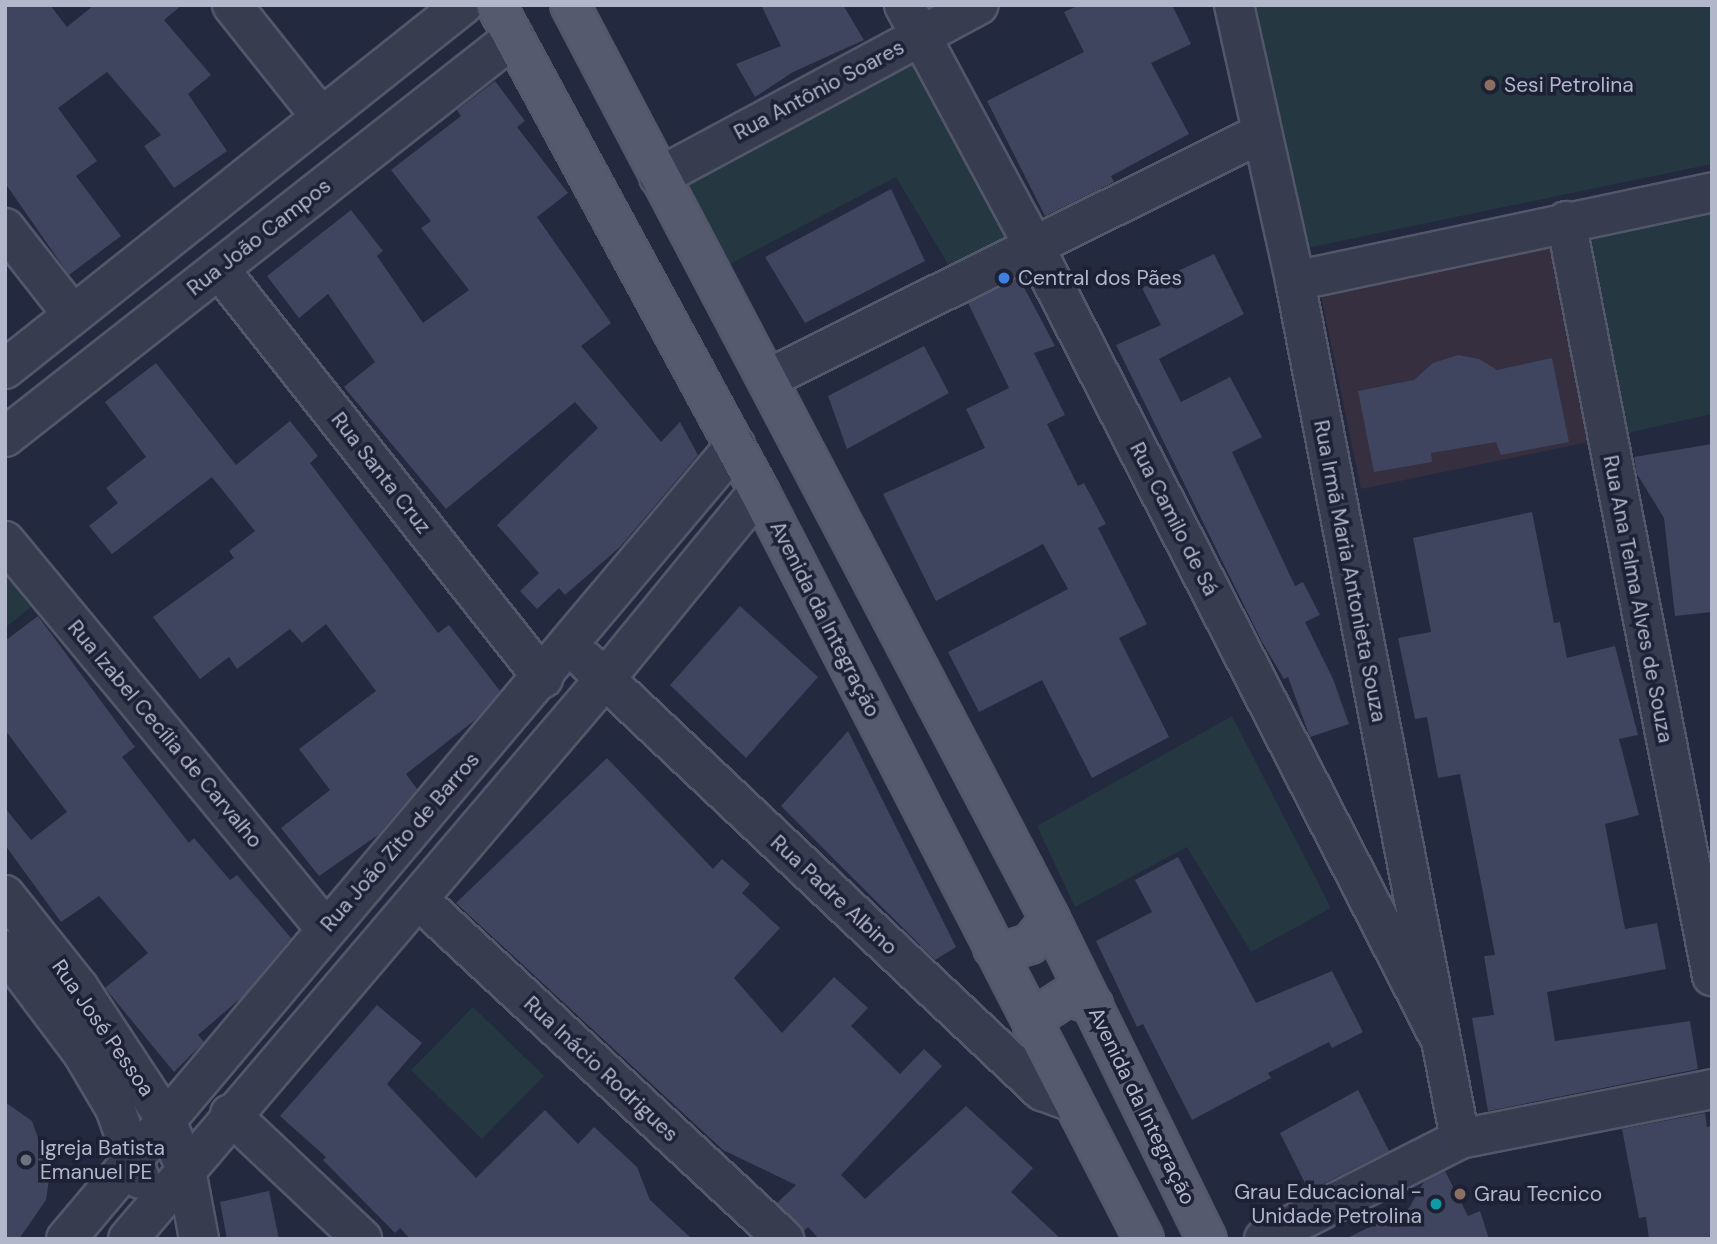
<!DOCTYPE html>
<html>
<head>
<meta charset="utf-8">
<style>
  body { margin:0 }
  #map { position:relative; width:1717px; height:1244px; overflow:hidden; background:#23293f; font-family:"DM Sans",sans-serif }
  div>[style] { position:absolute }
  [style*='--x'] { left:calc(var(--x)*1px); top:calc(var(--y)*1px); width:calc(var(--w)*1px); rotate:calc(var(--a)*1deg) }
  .medical>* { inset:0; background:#352f40 }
  .green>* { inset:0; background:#253740 }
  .building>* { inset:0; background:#3f455f }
  .roads { filter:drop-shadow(2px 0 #52576a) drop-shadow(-2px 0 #52576a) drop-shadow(0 2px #52576a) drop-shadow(0 -2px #52576a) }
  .minor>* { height:38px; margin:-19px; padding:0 19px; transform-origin:19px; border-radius:19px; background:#373c4f }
  .major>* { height:38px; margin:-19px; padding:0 19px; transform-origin:19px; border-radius:19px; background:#555a6f }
  .dots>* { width:19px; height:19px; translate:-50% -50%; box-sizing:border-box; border:4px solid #1c2134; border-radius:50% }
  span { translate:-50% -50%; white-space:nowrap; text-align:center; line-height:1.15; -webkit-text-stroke:7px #1c2134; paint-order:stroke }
  .poi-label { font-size:21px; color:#b3b7ca }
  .left { translate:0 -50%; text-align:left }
  .right { translate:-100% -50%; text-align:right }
  .street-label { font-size:21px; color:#b3b7ca }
  .frame { position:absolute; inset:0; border:7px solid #b3b7ca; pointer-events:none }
</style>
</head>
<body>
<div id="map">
  <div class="medical">
    <div style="clip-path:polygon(1550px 237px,1589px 442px,1361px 489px,1319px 286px)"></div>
  </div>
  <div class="green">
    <div style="clip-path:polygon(1252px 5px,1712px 5px,1712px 164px,1302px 249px)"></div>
    <div style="clip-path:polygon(911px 53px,1022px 246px,952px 271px,896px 177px,724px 267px,680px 183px)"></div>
    <div style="clip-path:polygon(1712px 210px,1712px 414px,1628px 433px,1583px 239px)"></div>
    <div style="clip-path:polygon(5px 575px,31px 607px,5px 628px)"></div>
    <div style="clip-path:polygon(1232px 716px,1331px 908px,1251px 952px,1187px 847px,1075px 907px,1037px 826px)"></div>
    <div style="clip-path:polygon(473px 1007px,544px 1076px,482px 1139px,411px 1070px)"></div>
  </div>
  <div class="building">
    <div style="clip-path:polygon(5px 5px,50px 5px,67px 27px,94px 5px,182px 5px,164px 20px,211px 75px,188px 94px,227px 151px,174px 188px,144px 146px,161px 135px,107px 72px,58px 108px,97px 161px,76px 176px,121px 236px,69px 275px,5px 183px)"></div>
    <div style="clip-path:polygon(761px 5px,843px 5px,864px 40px,793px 72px,755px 97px,736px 64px,781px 46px)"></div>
    <div style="clip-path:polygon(1079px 5px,1172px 5px,1191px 44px,1151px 63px,1189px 134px,1111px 176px,1114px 182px,1045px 216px,987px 101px,1084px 52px,1064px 12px)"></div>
    <div style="clip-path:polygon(495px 81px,525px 121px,517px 127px,568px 193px,537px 217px,611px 323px,581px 346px,661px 442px,680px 422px,698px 455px,620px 547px,565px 595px,559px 588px,537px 609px,520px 591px,539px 573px,497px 525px,598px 428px,575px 402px,446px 509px,344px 387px,375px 362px,328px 294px,299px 318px,267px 276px,351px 210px,383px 251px,377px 256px,423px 323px,469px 290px,421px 228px,431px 221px,391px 170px,461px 116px,457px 110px)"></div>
    <div style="clip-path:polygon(891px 189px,925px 261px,805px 323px,765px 257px)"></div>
    <div style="clip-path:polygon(1214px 254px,1244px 314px,1159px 359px,1181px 402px,1230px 377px,1262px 437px,1232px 452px,1295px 586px,1303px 582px,1320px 615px,1305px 622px,1333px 679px,1349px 724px,1310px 737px,1288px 677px,1284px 679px,1262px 642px,1116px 345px,1161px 325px,1142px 288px)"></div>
    <div style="clip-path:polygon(1019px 278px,1055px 346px,1034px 353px,1065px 415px,1047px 424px,1078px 486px,1084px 483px,1106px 524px,1098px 528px,1147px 624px,1119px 638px,1169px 737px,1092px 778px,1042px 680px,979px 712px,948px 652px,1068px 589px,1043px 544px,936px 601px,883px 494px,985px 448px,966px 409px,1009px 388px,968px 303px)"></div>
    <div style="clip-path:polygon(924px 346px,949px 393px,847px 449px,828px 396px)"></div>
    <div style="clip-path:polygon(1458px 355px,1479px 359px,1497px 370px,1552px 358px,1569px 442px,1501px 455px,1496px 442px,1431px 453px,1432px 462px,1374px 472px,1358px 391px,1414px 380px,1433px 363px)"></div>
    <div style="clip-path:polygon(156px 363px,236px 465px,290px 421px,318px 456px,310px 463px,438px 633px,449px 625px,500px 691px,475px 720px,406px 774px,417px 789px,378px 835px,319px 876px,281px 828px,330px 790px,299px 749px,376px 691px,326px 624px,302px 643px,290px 629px,237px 669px,229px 657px,200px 679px,153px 617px,234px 558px,229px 551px,255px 531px,212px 477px,112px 554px,89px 526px,118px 503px,106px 488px,146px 457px,105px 402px)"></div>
    <div style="clip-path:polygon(1712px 444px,1712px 612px,1675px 616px,1664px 518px,1637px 474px,1634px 457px)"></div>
    <div style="clip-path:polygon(1532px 512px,1554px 623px,1560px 622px,1567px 658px,1615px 646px,1638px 735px,1619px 739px,1639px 815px,1605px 824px,1625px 929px,1657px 923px,1666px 969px,1547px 992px,1555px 1041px,1690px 1021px,1698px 1069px,1488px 1111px,1472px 1018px,1494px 1015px,1484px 956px,1495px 955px,1460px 774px,1438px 778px,1427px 717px,1415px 719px,1398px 638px,1431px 632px,1413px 538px)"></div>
    <div style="clip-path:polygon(740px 606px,818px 677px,746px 758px,670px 685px)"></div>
    <div style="clip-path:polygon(38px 616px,135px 747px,122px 757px,189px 843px,194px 838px,230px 880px,237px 875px,291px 938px,242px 997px,198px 1035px,204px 1042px,174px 1072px,105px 988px,148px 953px,99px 896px,61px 922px,5px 845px,5px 808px,31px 840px,67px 812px,5px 730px,5px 641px)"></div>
    <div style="clip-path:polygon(848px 731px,956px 947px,935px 960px,781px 806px)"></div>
    <div style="clip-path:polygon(607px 758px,713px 869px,722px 859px,750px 884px,742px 893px,780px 928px,734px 978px,782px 1033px,834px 977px,868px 1008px,851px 1026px,900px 1074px,924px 1049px,942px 1066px,841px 1175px,865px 1199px,966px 1106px,1033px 1168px,1011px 1192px,1061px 1239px,819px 1239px,808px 1227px,804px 1231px,777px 1203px,796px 1185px,723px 1150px,456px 903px)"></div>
    <div style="clip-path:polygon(1178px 857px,1256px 1003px,1332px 971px,1363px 1032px,1332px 1048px,1329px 1042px,1268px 1073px,1271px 1078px,1192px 1120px,1143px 1024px,1137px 1027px,1096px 941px,1152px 912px,1135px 880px)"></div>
    <div style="clip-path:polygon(377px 1005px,422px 1043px,387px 1084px,476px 1178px,545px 1110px,578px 1144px,594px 1127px,637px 1167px,650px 1200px,692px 1239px,410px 1239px,400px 1228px,395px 1233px,323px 1160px,326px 1157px,280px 1116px)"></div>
    <div style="clip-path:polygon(1358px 1090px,1389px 1151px,1309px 1191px,1280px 1133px)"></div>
    <div style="clip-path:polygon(5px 1102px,32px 1121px,50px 1172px,46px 1200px,19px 1239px,5px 1239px)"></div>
    <div style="clip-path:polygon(1705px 1113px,1707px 1127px,1712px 1126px,1712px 1239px,1649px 1239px,1646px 1217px,1639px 1218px,1622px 1129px)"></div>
    <div style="clip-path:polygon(1445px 1171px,1468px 1216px,1480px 1211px,1489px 1239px,1345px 1239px,1409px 1208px,1424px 1182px)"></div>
    <div style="clip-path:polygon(269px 1191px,279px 1239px,227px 1239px,220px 1202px)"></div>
  </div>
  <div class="roads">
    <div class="minor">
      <div style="--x:232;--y:5;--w:143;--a:51.5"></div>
      <div style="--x:904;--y:5;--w:276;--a:61.7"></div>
      <div style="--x:1035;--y:248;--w:884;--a:62.88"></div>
      <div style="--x:1234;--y:5;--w:283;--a:77.5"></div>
      <div style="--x:1295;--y:281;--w:874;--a:79.11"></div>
      <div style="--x:659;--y:177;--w:363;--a:-28.3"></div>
      <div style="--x:1566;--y:221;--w:769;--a:79.06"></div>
      <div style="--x:5;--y:228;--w:110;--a:52"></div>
      <div style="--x:219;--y:269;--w:522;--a:51.61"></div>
      <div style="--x:1295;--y:281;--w:426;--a:-12"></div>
      <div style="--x:5;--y:369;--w:585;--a:-38.48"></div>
      <div style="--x:767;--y:379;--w:551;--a:-26.43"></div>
      <div style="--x:5;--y:437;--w:647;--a:-38.16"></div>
      <div style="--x:5;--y:541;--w:502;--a:50.41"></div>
      <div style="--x:586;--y:661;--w:627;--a:43.32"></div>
      <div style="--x:1042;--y:1091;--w:29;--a:20"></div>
      <div style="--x:5;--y:895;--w:119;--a:51.5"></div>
      <div style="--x:79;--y:988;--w:158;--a:56.6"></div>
      <div style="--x:166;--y:1120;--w:54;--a:68.2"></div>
      <div style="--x:186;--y:1170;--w:70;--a:79.3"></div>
      <div style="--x:418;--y:899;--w:500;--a:42.9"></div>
      <div style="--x:5;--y:950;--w:128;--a:53"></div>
      <div style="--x:82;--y:1052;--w:65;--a:59.5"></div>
      <div style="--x:115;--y:1108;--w:75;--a:70.6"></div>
      <div style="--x:230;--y:1114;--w:182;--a:43.4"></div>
      <div style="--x:66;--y:1239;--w:1038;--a:-49.85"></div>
      <div style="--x:128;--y:1239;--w:736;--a:-49.58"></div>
      <div style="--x:605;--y:679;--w:243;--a:-50.7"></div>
      <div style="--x:1264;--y:1239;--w:220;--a:-27"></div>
      <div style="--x:1460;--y:1139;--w:257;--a:-11.2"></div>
    </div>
    <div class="major">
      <div style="--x:496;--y:5;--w:553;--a:61.58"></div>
      <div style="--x:759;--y:491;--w:841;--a:62.76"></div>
      <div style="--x:570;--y:5;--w:1032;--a:62.29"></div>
      <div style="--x:1050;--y:919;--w:356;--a:63.9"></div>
      <div style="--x:993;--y:948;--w:14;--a:12"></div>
      <div style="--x:1007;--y:951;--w:24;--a:-17"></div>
      <div style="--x:1030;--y:944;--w:32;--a:-51"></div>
      <div style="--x:1033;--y:1027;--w:17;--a:-57"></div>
      <div style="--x:1042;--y:1013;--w:31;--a:-33"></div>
      <div style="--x:1068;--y:996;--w:27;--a:20"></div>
    </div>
  </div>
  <div class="dots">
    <div style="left:1490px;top:85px;background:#8d6e63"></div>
    <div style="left:1004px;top:278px;background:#3f7fe0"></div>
    <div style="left:26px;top:1160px;background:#6b7280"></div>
    <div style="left:1460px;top:1194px;background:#8d6e63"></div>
    <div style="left:1436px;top:1204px;background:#0f9aa8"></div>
  </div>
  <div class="poi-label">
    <span class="left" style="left:1504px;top:85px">Sesi Petrolina</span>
    <span class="left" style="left:1018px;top:278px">Central dos Pães</span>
    <span class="left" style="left:40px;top:1160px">Igreja Batista<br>Emanuel PE</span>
    <span class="right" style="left:1422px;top:1204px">Grau Educacional -<br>Unidade Petrolina</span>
    <span class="left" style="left:1474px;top:1194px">Grau Tecnico</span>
  </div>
  <div class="street-label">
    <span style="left:819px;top:90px;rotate:-28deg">Rua Antônio Soares</span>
    <span style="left:259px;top:237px;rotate:-38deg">Rua João Campos</span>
    <span style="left:381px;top:473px;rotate:52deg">Rua Santa Cruz</span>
    <span style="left:1174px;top:519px;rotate:63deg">Rua Camilo de Sá</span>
    <span style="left:1350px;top:571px;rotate:79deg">Rua Irmã Maria Antonieta Souza</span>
    <span style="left:1638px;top:599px;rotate:79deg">Rua Ana Telma Alves de Souza</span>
    <span style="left:825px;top:619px;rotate:63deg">Avenida da Integração</span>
    <span style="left:165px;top:734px;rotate:50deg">Rua Izabel Cecília de Carvalho</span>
    <span style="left:400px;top:842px;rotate:-49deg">Rua João Zito de Barros</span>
    <span style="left:834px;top:895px;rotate:43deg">Rua Padre Albino</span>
    <span style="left:103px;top:1028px;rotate:55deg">Rua José Pessoa</span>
    <span style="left:601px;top:1069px;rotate:43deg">Rua Inácio Rodrigues</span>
    <span style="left:1142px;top:1106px;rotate:64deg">Avenida da Integração</span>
  </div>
  <div class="frame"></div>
</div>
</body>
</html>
